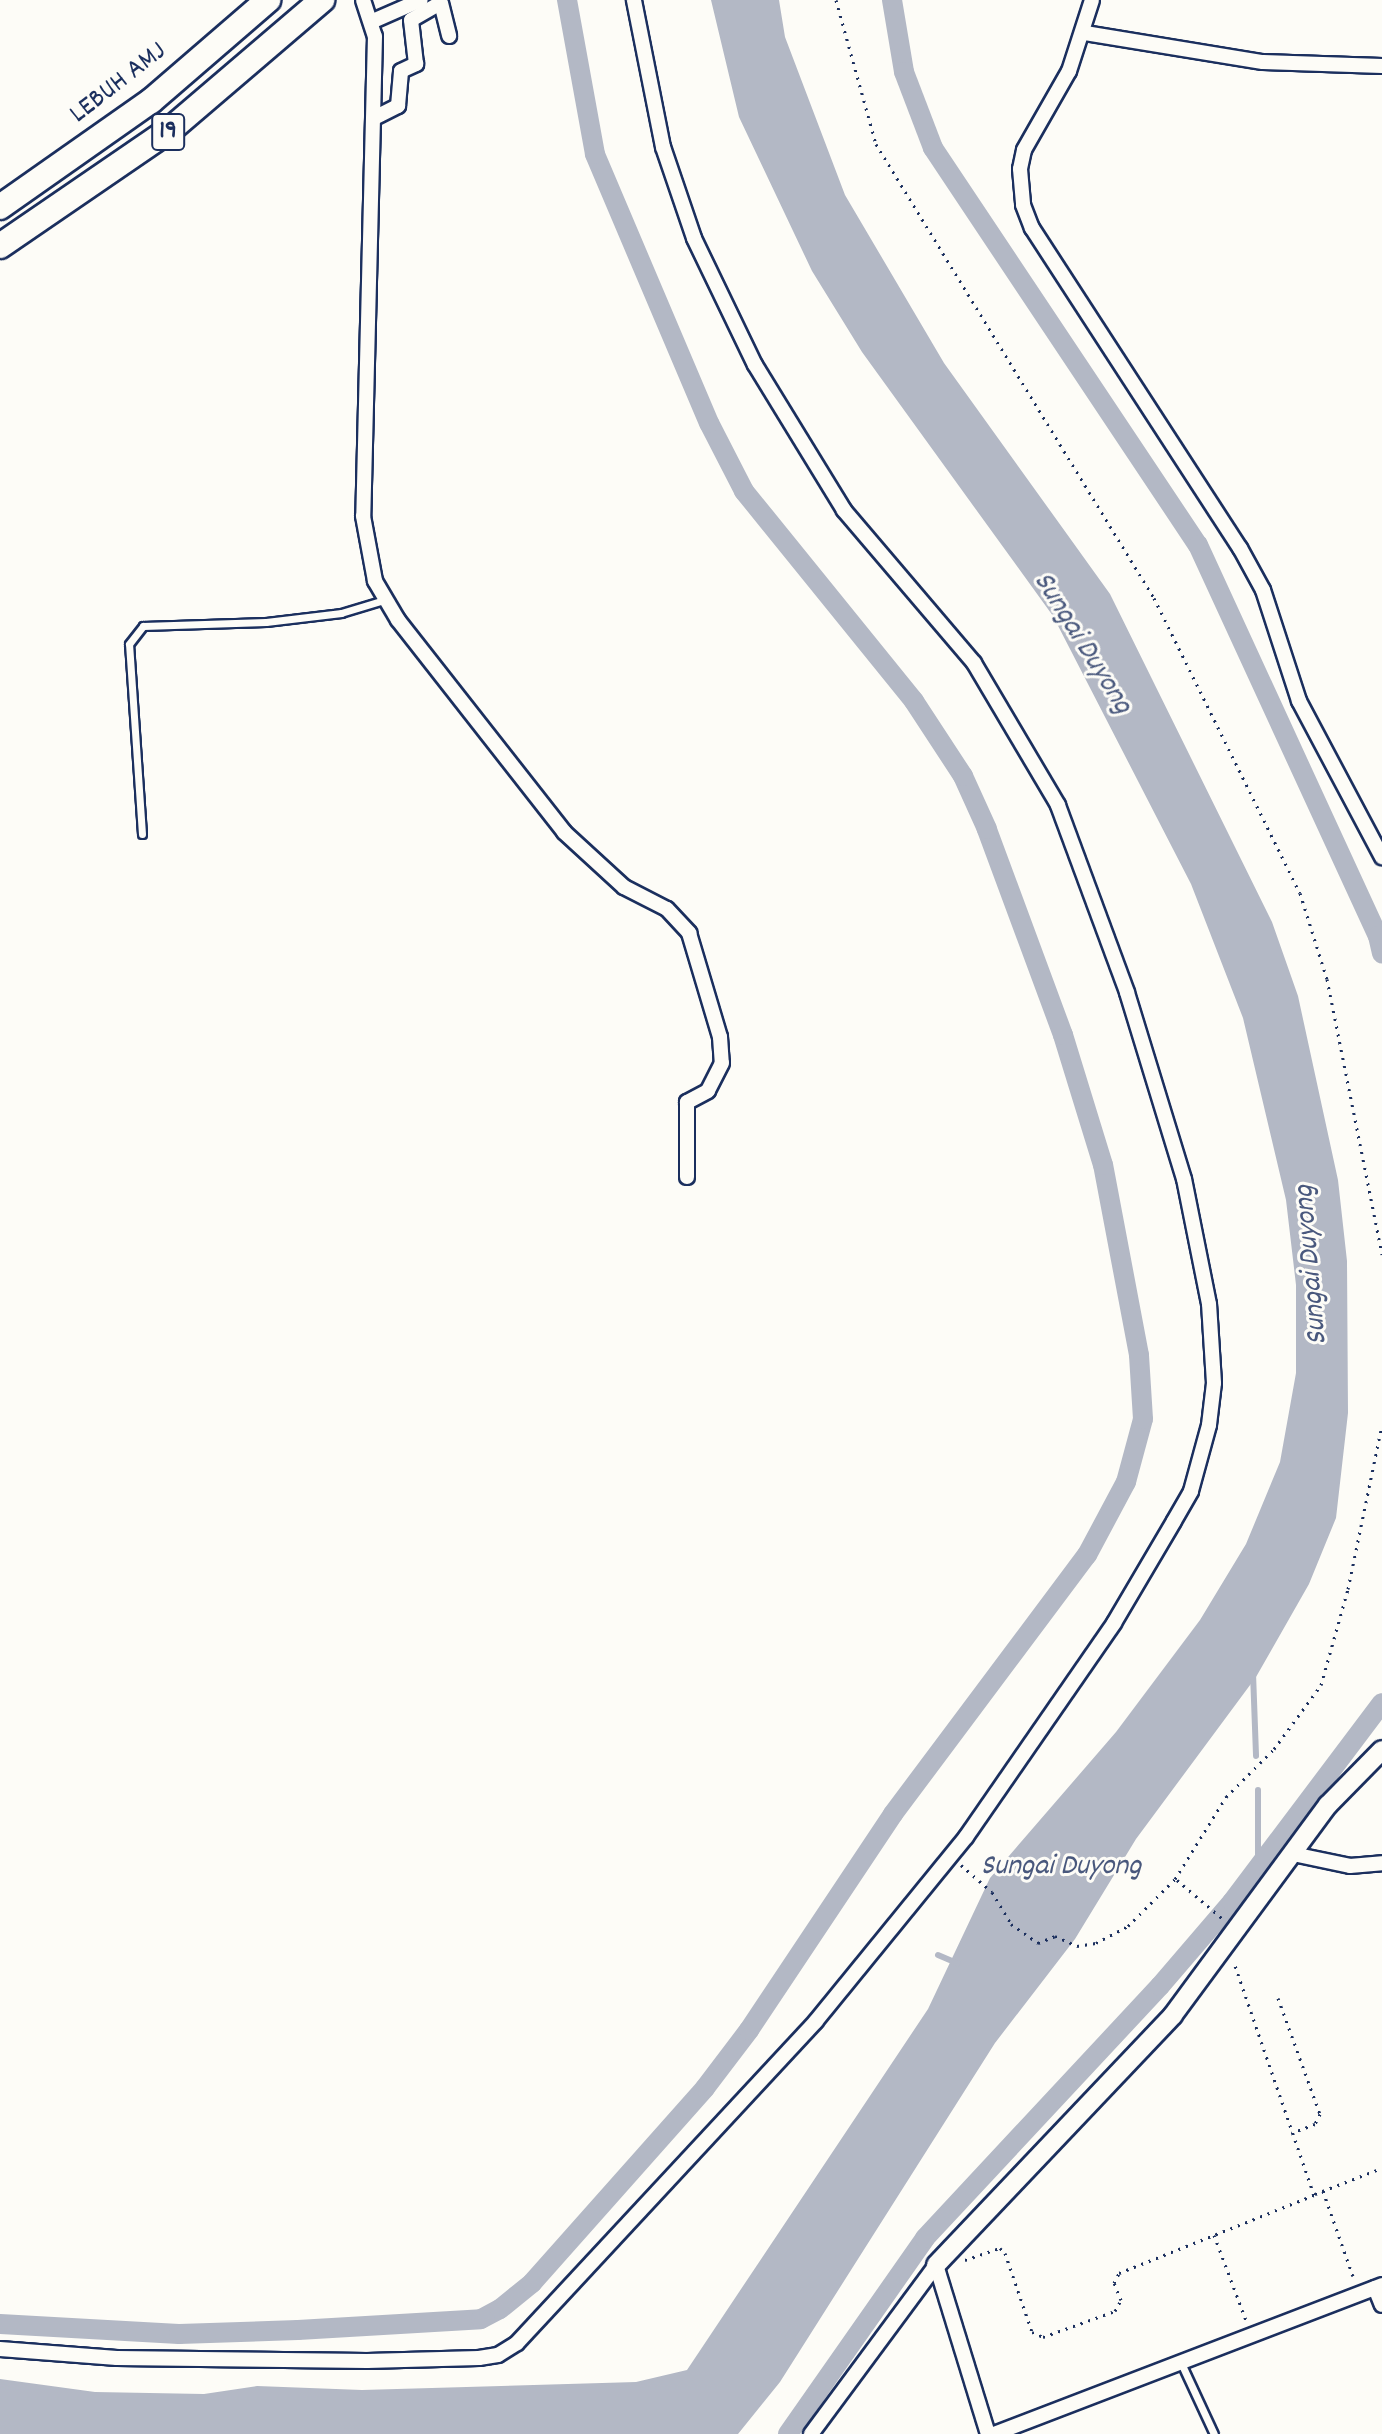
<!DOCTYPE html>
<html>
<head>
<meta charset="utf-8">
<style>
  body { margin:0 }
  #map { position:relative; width:1382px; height:2434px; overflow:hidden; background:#fdfcf7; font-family:Dekko,sans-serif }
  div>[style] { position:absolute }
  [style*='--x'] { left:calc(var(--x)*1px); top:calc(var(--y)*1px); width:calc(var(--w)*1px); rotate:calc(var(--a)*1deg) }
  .water>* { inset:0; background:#b3b8c5 }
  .stream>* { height:6px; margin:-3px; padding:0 3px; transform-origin:3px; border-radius:3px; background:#b3b8c5 }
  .canal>* { height:20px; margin:-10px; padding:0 10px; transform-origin:10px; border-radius:10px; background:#b3b8c5 }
  .path>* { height:3px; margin-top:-1.5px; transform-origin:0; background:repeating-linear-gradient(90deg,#1b2f5e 0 2px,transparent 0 8px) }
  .roads { filter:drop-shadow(2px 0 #1b2f5e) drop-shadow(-2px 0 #1b2f5e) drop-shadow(0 2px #1b2f5e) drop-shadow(0 -2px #1b2f5e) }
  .service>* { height:7px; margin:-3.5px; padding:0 3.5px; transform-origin:3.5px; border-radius:3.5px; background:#fdfcf7 }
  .minor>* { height:14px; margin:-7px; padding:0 7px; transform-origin:7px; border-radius:7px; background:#fdfcf7 }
  .tertiary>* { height:18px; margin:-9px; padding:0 9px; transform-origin:9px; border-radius:9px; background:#fdfcf7 }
  .trunk>* { height:24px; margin:-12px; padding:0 12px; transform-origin:12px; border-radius:12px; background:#fdfcf7 }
  span { translate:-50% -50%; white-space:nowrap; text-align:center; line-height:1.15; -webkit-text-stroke:6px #fdfcf7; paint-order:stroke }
  .shield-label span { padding:2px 6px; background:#fdfcf7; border:2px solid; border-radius:6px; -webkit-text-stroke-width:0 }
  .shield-label { font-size:26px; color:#1b2f5e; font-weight:700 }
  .street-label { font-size:28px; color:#1b2f5e }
  .water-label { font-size:30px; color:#49587d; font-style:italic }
</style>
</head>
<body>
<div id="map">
  <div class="water">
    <div style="clip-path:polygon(711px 0,779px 0,785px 37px,845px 195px,944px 363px,1110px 594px,1272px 922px,1298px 996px,1338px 1180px,1347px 1261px,1348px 1413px,1336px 1518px,1309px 1584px,1256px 1677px,1136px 1839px,1075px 1939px,995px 2043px,780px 2382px,738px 2434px,0 2434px,0 2379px,95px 2392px,204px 2394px,257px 2386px,362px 2390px,636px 2382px,687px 2370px,928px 2009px,990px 1878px,1116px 1732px,1200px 1620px,1246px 1544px,1280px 1462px,1296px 1373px,1296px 1285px,1286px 1200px,1243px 1018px,1191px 884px,1053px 616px,862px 352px,812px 271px,739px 117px)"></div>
  </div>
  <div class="stream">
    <div style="--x:1253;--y:1673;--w:83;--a:87.9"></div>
    <div style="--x:1258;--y:1867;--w:77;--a:-90"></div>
    <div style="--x:938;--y:1955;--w:21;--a:23"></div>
  </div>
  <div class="canal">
    <div style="--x:892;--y:0;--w:73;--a:80.5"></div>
    <div style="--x:904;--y:72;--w:81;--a:69.1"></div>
    <div style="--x:933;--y:148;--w:477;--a:56.3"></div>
    <div style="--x:1198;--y:545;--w:430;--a:65.3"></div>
    <div style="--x:1378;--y:936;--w:18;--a:77"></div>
    <div style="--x:0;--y:2324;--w:179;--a:3.2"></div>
    <div style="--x:179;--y:2334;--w:119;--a:-1.9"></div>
    <div style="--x:298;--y:2330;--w:183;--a:-3.4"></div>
    <div style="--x:481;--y:2319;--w:21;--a:-28"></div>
    <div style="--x:500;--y:2309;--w:41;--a:-39.1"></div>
    <div style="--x:532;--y:2283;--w:261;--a:-48.4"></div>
    <div style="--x:705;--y:2088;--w:73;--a:-52.8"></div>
    <div style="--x:749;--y:2030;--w:260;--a:-56.3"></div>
    <div style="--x:893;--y:1814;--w:324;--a:-53.2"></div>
    <div style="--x:1087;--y:1555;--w:83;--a:-61.9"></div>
    <div style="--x:1126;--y:1482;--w:65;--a:-74.9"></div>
    <div style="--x:1143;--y:1419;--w:64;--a:-93.6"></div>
    <div style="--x:1139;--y:1355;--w:193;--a:-100.7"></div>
    <div style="--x:1103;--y:1165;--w:136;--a:-107.1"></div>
    <div style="--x:1063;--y:1035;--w:220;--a:-110.3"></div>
    <div style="--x:987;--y:829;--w:58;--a:-114.4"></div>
    <div style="--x:963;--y:776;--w:90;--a:-123.2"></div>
    <div style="--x:914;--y:701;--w:270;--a:-129"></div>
    <div style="--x:744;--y:491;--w:76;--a:-117.2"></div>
    <div style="--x:709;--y:423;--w:292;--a:-113"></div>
    <div style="--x:595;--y:154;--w:157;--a:-100.3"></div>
    <div style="--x:788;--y:2434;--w:239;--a:-55"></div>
    <div style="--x:925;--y:2238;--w:345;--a:-47"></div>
    <div style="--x:1160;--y:1986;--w:111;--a:-49.4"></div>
    <div style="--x:1232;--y:1902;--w:249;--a:-53"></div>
  </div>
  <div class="path">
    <div style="--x:836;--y:0;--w:149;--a:74.5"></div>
    <div style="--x:876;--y:144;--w:532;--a:58.52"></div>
    <div style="--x:1154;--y:598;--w:329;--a:63.7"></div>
    <div style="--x:1300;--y:893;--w:90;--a:72.6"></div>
    <div style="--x:1327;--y:979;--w:281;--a:78.7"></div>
    <div style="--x:961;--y:1865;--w:41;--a:41.1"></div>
    <div style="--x:992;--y:1892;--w:37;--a:59"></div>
    <div style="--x:1011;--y:1924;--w:33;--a:35"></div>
    <div style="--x:1038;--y:1943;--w:18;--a:-22"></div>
    <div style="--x:1055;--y:1936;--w:24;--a:24"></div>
    <div style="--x:1077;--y:1946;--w:19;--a:-9"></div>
    <div style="--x:1096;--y:1943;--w:36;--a:-28"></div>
    <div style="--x:1128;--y:1926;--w:66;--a:-45"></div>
    <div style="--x:1175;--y:1879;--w:97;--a:-58.1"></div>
    <div style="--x:1226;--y:1797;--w:68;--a:-45"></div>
    <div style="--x:1274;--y:1749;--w:79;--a:-53.7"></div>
    <div style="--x:1321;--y:1685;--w:100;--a:-74.3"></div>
    <div style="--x:1348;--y:1589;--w:167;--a:-78.3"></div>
    <div style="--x:1177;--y:1880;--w:60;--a:40.3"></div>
    <div style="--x:1278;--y:1998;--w:123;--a:70.1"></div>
    <div style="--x:1320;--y:2114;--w:11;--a:117"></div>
    <div style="--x:1315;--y:2124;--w:25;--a:159"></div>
    <div style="--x:1323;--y:2191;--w:90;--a:70.6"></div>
    <div style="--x:1315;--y:2194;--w:72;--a:-21.2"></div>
    <div style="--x:1214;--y:2235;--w:91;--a:69.4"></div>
    <div style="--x:965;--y:2260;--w:37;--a:-19"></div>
    <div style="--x:1000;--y:2248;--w:7;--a:45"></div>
    <div style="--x:1005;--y:2253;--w:83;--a:71.1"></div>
    <div style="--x:1032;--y:2332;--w:12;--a:24"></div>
    <div style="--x:1043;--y:2337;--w:77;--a:-19.9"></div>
    <div style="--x:1115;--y:2311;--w:13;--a:-61"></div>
    <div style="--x:1121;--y:2300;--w:18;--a:-112"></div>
    <div style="--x:1114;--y:2283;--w:11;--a:-63"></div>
    <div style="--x:1119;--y:2273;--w:210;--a:-21.8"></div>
    <div style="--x:1314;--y:2195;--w:245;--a:-109"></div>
  </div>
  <div class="roads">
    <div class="service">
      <div style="--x:142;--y:834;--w:190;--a:-93.9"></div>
      <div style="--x:129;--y:644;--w:23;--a:-52"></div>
      <div style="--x:143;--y:626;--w:123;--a:-1.9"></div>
      <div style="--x:266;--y:622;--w:76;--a:-6.8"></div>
      <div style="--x:341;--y:613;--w:45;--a:-16.8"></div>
      <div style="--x:1181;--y:2363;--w:78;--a:65.1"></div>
    </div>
    <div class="minor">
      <div style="--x:363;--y:0;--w:38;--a:72"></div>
      <div style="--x:375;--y:36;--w:480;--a:91.4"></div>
      <div style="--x:363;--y:516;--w:66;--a:79.5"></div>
      <div style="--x:375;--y:581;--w:45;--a:59.5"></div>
      <div style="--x:398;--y:620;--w:269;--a:51.9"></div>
      <div style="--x:564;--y:832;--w:81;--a:42.5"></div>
      <div style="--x:624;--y:887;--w:48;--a:27.1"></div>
      <div style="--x:667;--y:909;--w:33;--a:47"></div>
      <div style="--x:689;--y:933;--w:109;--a:73.4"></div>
      <div style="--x:720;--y:1037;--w:26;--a:86"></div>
      <div style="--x:722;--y:1063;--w:31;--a:117"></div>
      <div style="--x:708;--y:1091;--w:24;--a:152"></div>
      <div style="--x:687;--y:1102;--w:75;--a:90"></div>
      <div style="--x:1092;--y:0;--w:75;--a:107.9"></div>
      <div style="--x:1069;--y:71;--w:91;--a:119.7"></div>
      <div style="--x:1024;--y:150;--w:19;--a:102"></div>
      <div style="--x:1020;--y:169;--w:36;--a:85"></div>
      <div style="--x:1023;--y:205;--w:25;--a:69"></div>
      <div style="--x:1032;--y:228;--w:382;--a:57"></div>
      <div style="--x:1240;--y:548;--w:48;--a:61.3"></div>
      <div style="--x:1263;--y:590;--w:117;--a:72"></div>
      <div style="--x:1299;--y:701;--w:177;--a:62"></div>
      <div style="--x:373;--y:21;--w:52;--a:-23.6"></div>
      <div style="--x:1085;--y:33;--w:180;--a:9.3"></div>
      <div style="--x:1263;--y:62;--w:119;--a:1.9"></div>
      <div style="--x:376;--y:117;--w:25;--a:-27"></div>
      <div style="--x:398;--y:106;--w:35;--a:-85"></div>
      <div style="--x:401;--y:71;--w:17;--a:-25"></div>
      <div style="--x:416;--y:64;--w:44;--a:-96.5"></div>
      <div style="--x:411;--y:20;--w:34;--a:-30"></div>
      <div style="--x:441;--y:3;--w:34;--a:76"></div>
      <div style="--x:1293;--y:1854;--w:58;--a:11.9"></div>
      <div style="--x:1350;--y:1866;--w:32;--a:-5"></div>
      <div style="--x:936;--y:2265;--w:177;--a:72.9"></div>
      <div style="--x:1375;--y:2288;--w:18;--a:68"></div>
      <div style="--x:0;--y:2349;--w:117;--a:4.4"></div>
      <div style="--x:117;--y:2358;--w:250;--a:0.7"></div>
      <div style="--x:367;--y:2361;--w:112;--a:-1.5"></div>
      <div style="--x:479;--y:2358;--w:19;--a:-9"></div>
      <div style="--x:498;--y:2355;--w:22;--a:-32"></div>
      <div style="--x:517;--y:2343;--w:439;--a:-47.1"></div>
      <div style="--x:816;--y:2021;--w:237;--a:-50.8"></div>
      <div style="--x:966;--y:1837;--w:260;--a:-55.3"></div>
      <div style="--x:1114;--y:1623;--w:118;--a:-59.5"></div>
      <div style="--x:1174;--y:1521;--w:34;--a:-60"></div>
      <div style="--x:1191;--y:1491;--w:68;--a:-74.7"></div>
      <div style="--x:1209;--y:1425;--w:42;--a:-83.2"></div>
      <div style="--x:1214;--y:1383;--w:79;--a:-93.6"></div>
      <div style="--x:1209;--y:1304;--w:127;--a:-101.3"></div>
      <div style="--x:1184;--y:1179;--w:195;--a:-107"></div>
      <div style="--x:1127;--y:992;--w:199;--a:-110.3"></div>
      <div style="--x:1058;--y:805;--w:165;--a:-120.6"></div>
      <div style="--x:974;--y:663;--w:201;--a:-130.4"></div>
      <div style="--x:844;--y:510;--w:170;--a:-121.5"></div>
      <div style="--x:755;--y:365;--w:141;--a:-115.7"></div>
      <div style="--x:694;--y:238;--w:96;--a:-108.8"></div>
      <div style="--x:663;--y:147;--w:150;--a:-101.2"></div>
      <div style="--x:811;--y:2434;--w:210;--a:-53.5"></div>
      <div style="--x:994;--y:2434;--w:416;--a:-21"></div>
    </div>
    <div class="tertiary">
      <div style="--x:936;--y:2265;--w:344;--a:-46.5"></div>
      <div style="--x:1173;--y:2015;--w:261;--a:-53.6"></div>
      <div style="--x:1328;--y:1805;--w:77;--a:-45.5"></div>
    </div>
    <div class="trunk">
      <div style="--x:0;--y:207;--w:184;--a:-35.1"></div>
      <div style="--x:151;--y:101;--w:155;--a:-40.8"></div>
      <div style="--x:0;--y:246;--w:207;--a:-34.4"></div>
      <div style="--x:171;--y:129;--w:199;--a:-40.5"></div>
    </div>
  </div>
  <div class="shield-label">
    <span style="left:168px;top:132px">19</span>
  </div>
  <div class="street-label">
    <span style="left:119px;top:84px;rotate:-38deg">LEBUH AMJ</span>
  </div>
  <div class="water-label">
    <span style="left:1081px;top:644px;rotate:58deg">Sungai Duyong</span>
    <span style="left:1313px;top:1265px;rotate:-95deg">Sungai Duyong</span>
    <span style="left:1061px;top:1868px">Sungai Duyong</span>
  </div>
</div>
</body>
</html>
